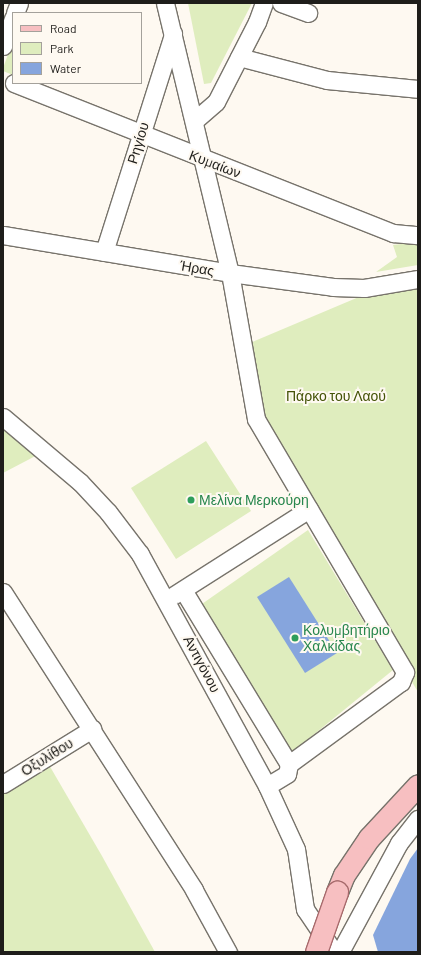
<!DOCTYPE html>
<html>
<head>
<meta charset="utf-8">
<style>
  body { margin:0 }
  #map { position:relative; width:421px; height:955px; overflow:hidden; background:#fef9f1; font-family:Barlow,sans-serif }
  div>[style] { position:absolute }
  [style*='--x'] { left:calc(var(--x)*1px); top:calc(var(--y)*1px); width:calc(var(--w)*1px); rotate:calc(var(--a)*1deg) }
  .green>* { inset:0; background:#dfedbe }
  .water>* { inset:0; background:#86a5dd }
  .roads { filter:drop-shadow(1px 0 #77736b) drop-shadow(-1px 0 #77736b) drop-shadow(0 1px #77736b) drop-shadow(0 -1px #77736b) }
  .minor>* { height:17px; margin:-8.5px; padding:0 8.5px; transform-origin:8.5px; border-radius:8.5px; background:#fff }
  .major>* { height:21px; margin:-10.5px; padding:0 10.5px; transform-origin:10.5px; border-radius:10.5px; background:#f7bfc1 }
  .bridges { filter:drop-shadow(1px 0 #a76a6c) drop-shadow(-1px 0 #a76a6c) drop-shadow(0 1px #a76a6c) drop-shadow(0 -1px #a76a6c) }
  .major-bridge>* { height:21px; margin:-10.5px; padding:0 10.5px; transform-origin:10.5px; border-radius:10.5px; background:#f7bfc1 }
  .dots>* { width:11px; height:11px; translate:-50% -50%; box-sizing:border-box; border:2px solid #fef9f1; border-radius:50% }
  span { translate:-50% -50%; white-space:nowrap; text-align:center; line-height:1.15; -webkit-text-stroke:4px #fef9f1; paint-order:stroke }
  .street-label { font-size:14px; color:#1e1d1a }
  .park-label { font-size:14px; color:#435206 }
  .leisure-label { font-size:14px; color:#27864d }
  .left { translate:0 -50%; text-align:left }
  .frame { position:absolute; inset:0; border:4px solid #1e1d1a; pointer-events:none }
  .legend { position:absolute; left:12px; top:12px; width:130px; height:72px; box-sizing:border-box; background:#fef9f1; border:1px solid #a4a19b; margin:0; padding:5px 7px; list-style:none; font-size:12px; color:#1e1d1a }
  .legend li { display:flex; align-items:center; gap:8px; height:20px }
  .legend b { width:20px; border:1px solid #a4a19b }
</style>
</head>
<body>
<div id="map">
  <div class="green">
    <div style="clip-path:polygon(188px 3px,252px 3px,211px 83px,204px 84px)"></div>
    <div style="clip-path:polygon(13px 41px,13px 75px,3px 71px,3px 68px)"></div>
    <div style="clip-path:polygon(418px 242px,418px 265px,376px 272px,397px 257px,393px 245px)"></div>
    <div style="clip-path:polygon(418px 279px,418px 692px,272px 449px,243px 346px,392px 283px)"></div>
    <div style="clip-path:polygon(3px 417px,45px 451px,3px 473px)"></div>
    <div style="clip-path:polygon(206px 441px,251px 511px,176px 559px,131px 488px)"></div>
    <div style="clip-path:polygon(308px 530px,393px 670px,285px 758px,199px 606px)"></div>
    <div style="clip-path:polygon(45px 758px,102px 856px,155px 952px,3px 952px,3px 784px)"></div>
  </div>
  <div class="water">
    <div style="clip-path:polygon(289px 577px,337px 653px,305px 673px,257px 597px)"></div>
    <div style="clip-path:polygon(418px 848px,418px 952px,378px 952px,373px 935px,410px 859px)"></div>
  </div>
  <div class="roads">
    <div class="minor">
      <div style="--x:165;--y:3;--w:278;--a:76.5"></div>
      <div style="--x:230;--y:273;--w:148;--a:79.9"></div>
      <div style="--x:256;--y:419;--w:294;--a:59.5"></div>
      <div style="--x:405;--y:672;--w:11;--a:112"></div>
      <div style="--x:401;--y:682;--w:139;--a:143.8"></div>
      <div style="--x:289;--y:764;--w:10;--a:101"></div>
      <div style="--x:287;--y:774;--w:23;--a:149"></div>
      <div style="--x:281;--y:3;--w:29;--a:20"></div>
      <div style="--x:15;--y:13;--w:11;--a:-68"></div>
      <div style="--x:3;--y:46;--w:30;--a:-70"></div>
      <div style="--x:239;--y:57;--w:91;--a:14.6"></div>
      <div style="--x:327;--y:80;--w:91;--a:5.6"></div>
      <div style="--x:14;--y:83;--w:408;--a:21.6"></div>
      <div style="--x:393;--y:233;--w:25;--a:5"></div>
      <div style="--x:194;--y:121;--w:29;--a:-41"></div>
      <div style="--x:216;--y:102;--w:90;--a:-62.9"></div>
      <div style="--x:257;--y:22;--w:20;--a:-70"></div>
      <div style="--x:3;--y:235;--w:230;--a:9.5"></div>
      <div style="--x:230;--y:273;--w:104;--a:7.7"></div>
      <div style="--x:333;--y:287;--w:31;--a:2"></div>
      <div style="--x:364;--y:288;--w:55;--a:-9.5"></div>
      <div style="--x:104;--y:252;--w:229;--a:-72.4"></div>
      <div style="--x:3;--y:417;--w:101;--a:40.2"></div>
      <div style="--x:80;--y:482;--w:41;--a:47"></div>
      <div style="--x:108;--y:512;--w:53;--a:52.7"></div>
      <div style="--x:140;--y:554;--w:264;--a:61.3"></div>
      <div style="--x:267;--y:786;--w:69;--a:65.3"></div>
      <div style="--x:296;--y:849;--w:61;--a:81.5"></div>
      <div style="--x:305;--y:909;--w:52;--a:56"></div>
      <div style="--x:183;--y:590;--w:204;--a:58.7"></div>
      <div style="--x:3;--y:592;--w:354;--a:57.3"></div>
      <div style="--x:194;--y:890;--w:71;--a:61.3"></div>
      <div style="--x:174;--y:595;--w:160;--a:-32.5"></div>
      <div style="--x:3;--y:784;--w:105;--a:-31.7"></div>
      <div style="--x:340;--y:952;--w:124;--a:-61.6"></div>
      <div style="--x:399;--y:843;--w:31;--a:-52"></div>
    </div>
    <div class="major">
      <div style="--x:337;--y:892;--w:18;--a:-68"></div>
      <div style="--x:344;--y:875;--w:45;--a:-56"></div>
      <div style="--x:369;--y:838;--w:72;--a:-47.2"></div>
    </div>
  </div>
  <div class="bridges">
    <div class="major-bridge">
      <div style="--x:316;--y:952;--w:64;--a:-70.7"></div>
    </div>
  </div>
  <div class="dots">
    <div style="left:191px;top:500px;background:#2e9e5b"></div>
    <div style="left:295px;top:638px;background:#2e9e5b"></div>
  </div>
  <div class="street-label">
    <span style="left:138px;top:143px;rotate:-73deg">Ρηγίου</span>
    <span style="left:215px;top:164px;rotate:21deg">Κυμαίων</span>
    <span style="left:197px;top:268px;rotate:10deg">Ήρας</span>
    <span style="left:202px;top:664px;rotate:62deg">Αντιγόνου</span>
    <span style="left:47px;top:757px;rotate:-32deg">Οξυλίθου</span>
  </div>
  <div class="park-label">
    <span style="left:336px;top:396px">Πάρκο του Λαού</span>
  </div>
  <div class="leisure-label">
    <span class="left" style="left:199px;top:500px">Μελίνα Μερκούρη</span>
    <span class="left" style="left:303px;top:638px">Κολυμβητήριο<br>Χαλκίδας</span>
  </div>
  <div class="frame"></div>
  <ul class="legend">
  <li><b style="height:5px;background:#f7bfc1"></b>Road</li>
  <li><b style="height:11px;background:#dfedbe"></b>Park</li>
  <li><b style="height:11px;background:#86a5dd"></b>Water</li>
  </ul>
</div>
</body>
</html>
